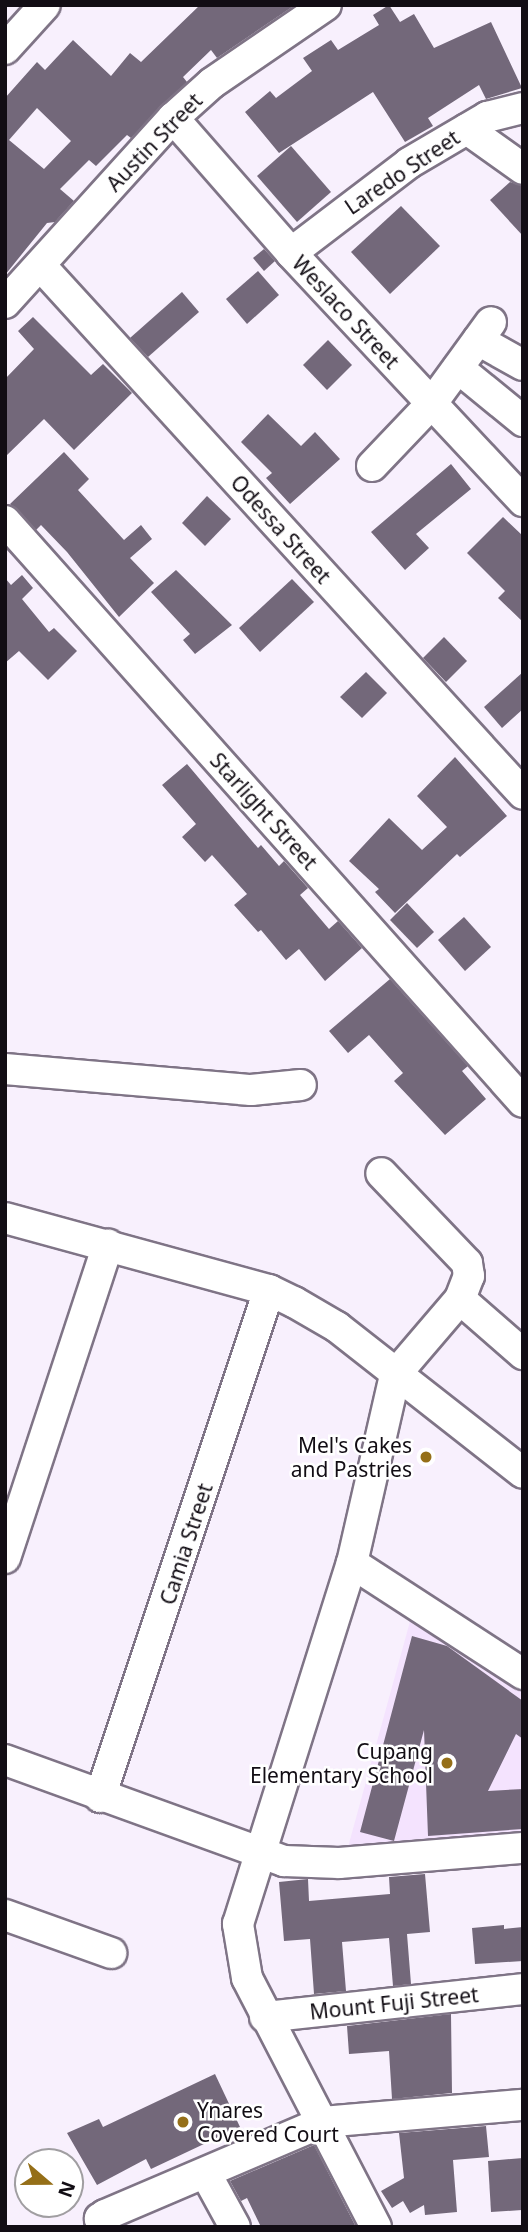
<!DOCTYPE html>
<html>
<head>
<meta charset="utf-8">
<style>
  body { margin:0 }
  #map { position:relative; width:528px; height:2232px; overflow:hidden; background:#f8f0fd; font-family:"Noto Sans",sans-serif }
  div>[style] { position:absolute }
  [style*='--x'] { left:calc(var(--x)*1px); top:calc(var(--y)*1px); width:calc(var(--w)*1px); rotate:calc(var(--a)*1deg) }
  .built>* { inset:0; background:#f4e3fe }
  .building>* { inset:0; background:#73687a }
  .roads { filter:drop-shadow(2px 0 #7f7486) drop-shadow(-2px 0 #7f7486) drop-shadow(0 2px #7f7486) drop-shadow(0 -2px #7f7486) }
  .minor>* { height:30px; margin:-15px; padding:0 15px; transform-origin:15px; border-radius:15px; background:#fff }
  .dots>* { width:19px; height:19px; translate:-50% -50%; box-sizing:border-box; border:4px solid #fff; border-radius:50% }
  span { translate:-50% -50%; white-space:nowrap; text-align:center; line-height:1.15; -webkit-text-stroke:5px #fff; paint-order:stroke }
  .street-label { font-size:21px; color:#120d14 }
  .poi-label { font-size:21px; color:#120d14 }
  .right { translate:-100% -50%; text-align:right }
  .left { translate:0 -50%; text-align:left }
  .frame { position:absolute; inset:0; border:7px solid #120d14; pointer-events:none }
  .north { position:absolute; left:14px; top:2148px; width:70px; height:70px; box-sizing:border-box; background:#fff; border:2px solid #a09ea1; border-radius:50%; rotate:110deg; font-size:19px; font-weight:700; line-height:28px; text-align:center; color:#120d14 }
  .north::after { content:''; display:block; margin:auto; width:24px; height:32px; background:#956f18; clip-path:polygon(50% 0,100% 100%,50% 72%,0 100%) }
</style>
</head>
<body>
<div id="map">
  <div class="built">
    <div style="clip-path:polygon(412px 1614px,523px 1692px,523px 1834px,348px 1847px)"></div>
  </div>
  <div class="building">
    <div style="clip-path:polygon(evenodd,200px 5px,295px 5px,217px 58px,211px 50px,183px 77px,187px 82px,131px 138px,127px 135px,96px 166px,89px 160px,60px 189px,74px 201px,55px 222px,47px 223px,5px 275px,5px 98px,37px 62px,45px 70px,73px 40px,111px 76px,130px 53px,141px 62px,200px 5px,37px 108px,71px 141px,44px 169px,9px 140px,37px 108px)"></div>
    <div style="clip-path:polygon(389px 5px,400px 22px,414px 14px,434px 48px,491px 22px,522px 88px,486px 99px,479px 85px,428px 118px,433px 126px,405px 142px,373px 92px,279px 153px,245px 112px,270px 91px,276px 98px,312px 71px,303px 58px,331px 40px,338px 50px,379px 25px,373px 15px)"></div>
    <div style="clip-path:polygon(291px 146px,331px 192px,297px 222px,257px 176px)"></div>
    <div style="clip-path:polygon(510px 182px,523px 186px,523px 236px,490px 200px)"></div>
    <div style="clip-path:polygon(401px 206px,440px 246px,390px 294px,351px 252px)"></div>
    <div style="clip-path:polygon(264px 249px,275px 261px,264px 271px,253px 258px)"></div>
    <div style="clip-path:polygon(258px 271px,279px 295px,247px 324px,226px 299px)"></div>
    <div style="clip-path:polygon(182px 292px,199px 312px,148px 357px,130px 338px)"></div>
    <div style="clip-path:polygon(33px 317px,91px 375px,103px 364px,132px 393px,74px 450px,44px 419px,5px 457px,5px 379px,34px 349px,18px 331px)"></div>
    <div style="clip-path:polygon(328px 340px,352px 365px,327px 390px,303px 365px)"></div>
    <div style="clip-path:polygon(268px 414px,301px 446px,315px 432px,340px 459px,290px 504px,266px 478px,272px 473px,241px 442px)"></div>
    <div style="clip-path:polygon(64px 452px,89px 479px,78px 490px,124px 540px,141px 525px,152px 539px,130px 558px,154px 583px,119px 617px,67px 552px,41px 525px,36px 530px,10px 504px)"></div>
    <div style="clip-path:polygon(451px 464px,471px 489px,416px 534px,429px 548px,405px 570px,371px 532px)"></div>
    <div style="clip-path:polygon(207px 496px,231px 519px,205px 546px,182px 523px)"></div>
    <div style="clip-path:polygon(503px 517px,523px 536px,523px 622px,498px 598px,505px 591px,467px 553px)"></div>
    <div style="clip-path:polygon(176px 570px,232px 625px,195px 654px,183px 640px,190px 634px,151px 592px)"></div>
    <div style="clip-path:polygon(22px 575px,33px 588px,22px 599px,49px 632px,54px 628px,77px 651px,48px 680px,19px 651px,5px 663px,5px 578px,11px 585px)"></div>
    <div style="clip-path:polygon(292px 579px,314px 602px,260px 652px,239px 628px)"></div>
    <div style="clip-path:polygon(444px 637px,467px 661px,446px 682px,423px 658px)"></div>
    <div style="clip-path:polygon(366px 672px,387px 693px,362px 718px,340px 697px)"></div>
    <div style="clip-path:polygon(523px 672px,523px 709px,502px 728px,484px 707px)"></div>
    <div style="clip-path:polygon(455px 757px,507px 816px,460px 857px,457px 854px,395px 913px,375px 892px,379px 889px,349px 861px,389px 818px,422px 850px,447px 827px,417px 796px)"></div>
    <div style="clip-path:polygon(187px 764px,258px 848px,261px 845px,279px 866px,284px 861px,308px 888px,300px 895px,329px 929px,338px 921px,362px 948px,325px 981px,299px 949px,286px 960px,261px 930px,258px 932px,234px 905px,247px 894px,212px 855px,205px 862px,182px 837px,196px 824px,162px 785px)"></div>
    <div style="clip-path:polygon(407px 903px,434px 932px,417px 948px,390px 920px)"></div>
    <div style="clip-path:polygon(464px 917px,491px 947px,465px 971px,438px 940px)"></div>
    <div style="clip-path:polygon(390px 979px,468px 1066px,462px 1071px,486px 1099px,445px 1135px,394px 1081px,403px 1073px,369px 1035px,348px 1053px,329px 1031px)"></div>
    <div style="clip-path:polygon(412px 1636px,447px 1646px,523px 1701px,523px 1739px,516px 1734px,488px 1791px,523px 1789px,523px 1829px,428px 1836px,424px 1730px,394px 1841px,360px 1832px)"></div>
    <div style="clip-path:polygon(425px 1874px,430px 1932px,407px 1934px,411px 1984px,393px 1986px,389px 1938px,342px 1942px,346px 1991px,314px 1994px,310px 1939px,284px 1941px,279px 1882px,308px 1879px,309px 1901px,390px 1894px,389px 1877px)"></div>
    <div style="clip-path:polygon(504px 1925px,504px 1929px,523px 1927px,523px 1961px,475px 1964px,472px 1928px)"></div>
    <div style="clip-path:polygon(451px 2014px,452px 2093px,392px 2099px,389px 2051px,349px 2054px,347px 2026px)"></div>
    <div style="clip-path:polygon(215px 2074px,240px 2127px,151px 2169px,146px 2159px,97px 2185px,67px 2133px,99px 2119px,103px 2127px)"></div>
    <div style="clip-path:polygon(486px 2126px,489px 2157px,453px 2160px,457px 2212px,425px 2215px,424px 2205px,410px 2213px,403px 2201px,392px 2208px,381px 2191px,404px 2178px,399px 2133px)"></div>
    <div style="clip-path:polygon(314px 2145px,356px 2227px,261px 2227px,247px 2198px,241px 2201px,230px 2181px)"></div>
    <div style="clip-path:polygon(523px 2158px,522px 2210px,491px 2212px,488px 2161px)"></div>
  </div>
  <div class="roads">
    <div class="minor">
      <div style="--x:5;--y:49;--w:59;--a:-47.7"></div>
      <div style="--x:173;--y:118;--w:179;--a:48.8"></div>
      <div style="--x:291;--y:253;--w:340;--a:46.9"></div>
      <div style="--x:467;--y:129;--w:69;--a:35.5"></div>
      <div style="--x:291;--y:253;--w:148;--a:-37.3"></div>
      <div style="--x:409;--y:163;--w:91;--a:-30.5"></div>
      <div style="--x:487;--y:117;--w:37;--a:-14"></div>
      <div style="--x:40;--y:265;--w:716;--a:47.6"></div>
      <div style="--x:5;--y:303;--w:250;--a:-47.8"></div>
      <div style="--x:173;--y:118;--w:52;--a:-41.9"></div>
      <div style="--x:212;--y:83;--w:138;--a:-34.4"></div>
      <div style="--x:478;--y:340;--w:51;--a:29.1"></div>
      <div style="--x:458;--y:368;--w:84;--a:39.2"></div>
      <div style="--x:372;--y:466;--w:87;--a:-46.4"></div>
      <div style="--x:432;--y:403;--w:100;--a:-53.9"></div>
      <div style="--x:5;--y:521;--w:778;--a:48.28"></div>
      <div style="--x:5;--y:1069;--w:247;--a:4.9"></div>
      <div style="--x:251;--y:1090;--w:50;--a:-5.7"></div>
      <div style="--x:5;--y:1218;--w:274;--a:15.3"></div>
      <div style="--x:269;--y:1290;--w:28;--a:26"></div>
      <div style="--x:294;--y:1302;--w:50;--a:30.2"></div>
      <div style="--x:337;--y:1327;--w:236;--a:38.1"></div>
      <div style="--x:460;--y:1299;--w:84;--a:41.1"></div>
      <div style="--x:5;--y:1558;--w:330;--a:-71.8"></div>
      <div style="--x:352;--y:1563;--w:204;--a:33"></div>
      <div style="--x:5;--y:1760;--w:297;--a:19.9"></div>
      <div style="--x:284;--y:1861;--w:55;--a:2.1"></div>
      <div style="--x:339;--y:1863;--w:185;--a:-4.7"></div>
      <div style="--x:100;--y:1797;--w:534;--a:-71.57"></div>
      <div style="--x:5;--y:1915;--w:113;--a:19.7"></div>
      <div style="--x:265;--y:2017;--w:260;--a:-6.2"></div>
      <div style="--x:206;--y:2174;--w:60;--a:61.3"></div>
      <div style="--x:103;--y:2227;--w:9;--a:-111"></div>
      <div style="--x:100;--y:2219;--w:6;--a:-39"></div>
      <div style="--x:105;--y:2215;--w:237;--a:-23.1"></div>
      <div style="--x:323;--y:2122;--w:201;--a:-4.9"></div>
      <div style="--x:376;--y:2227;--w:280;--a:-117.4"></div>
      <div style="--x:247;--y:1978;--w:55;--a:-99.5"></div>
      <div style="--x:238;--y:1924;--w:379;--a:-72.5"></div>
      <div style="--x:352;--y:1563;--w:193;--a:-77.1"></div>
      <div style="--x:395;--y:1375;--w:100;--a:-49.5"></div>
      <div style="--x:460;--y:1299;--w:25;--a:-69"></div>
      <div style="--x:469;--y:1276;--w:13;--a:-99"></div>
      <div style="--x:467;--y:1263;--w:124;--a:-133.7"></div>
    </div>
  </div>
  <div class="dots">
    <div style="left:426px;top:1457px;background:#956f18"></div>
    <div style="left:447px;top:1763px;background:#956f18"></div>
    <div style="left:183px;top:2122px;background:#956f18"></div>
  </div>
  <div class="street-label">
    <span style="left:154px;top:142px;rotate:-46deg">Austin Street</span>
    <span style="left:402px;top:172px;rotate:-34deg">Laredo Street</span>
    <span style="left:346px;top:312px;rotate:47deg">Weslaco Street</span>
    <span style="left:281px;top:529px;rotate:48deg">Odessa Street</span>
    <span style="left:264px;top:811px;rotate:48deg">Starlight Street</span>
    <span style="left:186px;top:1544px;rotate:-72deg">Camia Street</span>
    <span style="left:394px;top:2003px;rotate:-6deg">Mount Fuji Street</span>
  </div>
  <div class="poi-label">
    <span class="right" style="left:412px;top:1457px">Mel's Cakes<br>and Pastries</span>
    <span class="right" style="left:433px;top:1763px">Cupang<br>Elementary School</span>
    <span class="left" style="left:197px;top:2122px">Ynares<br>Covered Court</span>
  </div>
  <div class="frame"></div>
  <div class="north">N</div>
</div>
</body>
</html>
